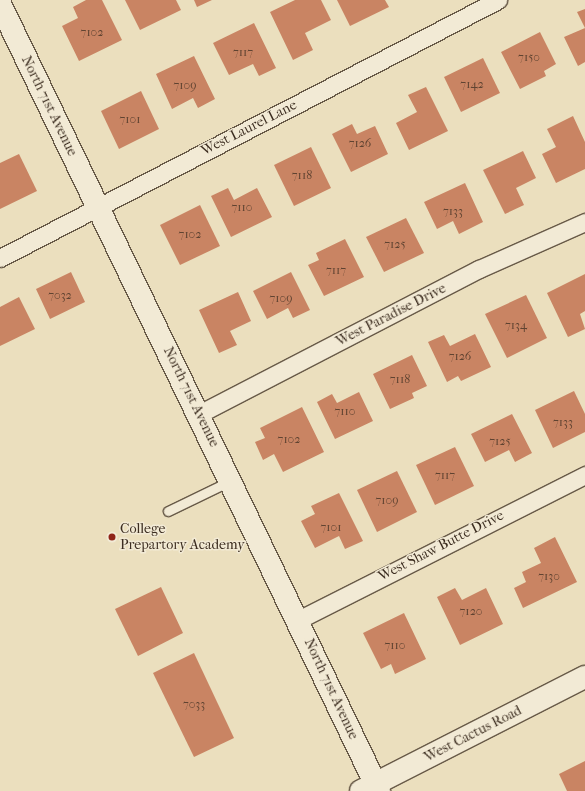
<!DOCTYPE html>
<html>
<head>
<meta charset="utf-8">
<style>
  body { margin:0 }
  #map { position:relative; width:585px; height:791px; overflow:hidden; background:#ebdfbe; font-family:"IM FELL French Canon",serif }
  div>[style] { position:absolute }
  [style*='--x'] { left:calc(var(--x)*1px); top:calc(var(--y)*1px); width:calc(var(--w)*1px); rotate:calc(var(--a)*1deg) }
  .building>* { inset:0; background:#c98463 }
  .roads { filter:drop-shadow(1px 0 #685a48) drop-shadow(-1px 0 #685a48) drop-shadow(0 1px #685a48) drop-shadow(0 -1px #685a48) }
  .service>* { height:9px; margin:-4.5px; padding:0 4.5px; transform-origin:4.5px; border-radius:4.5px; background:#f2ead5 }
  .minor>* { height:17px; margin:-8.5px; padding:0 8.5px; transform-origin:8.5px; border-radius:8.5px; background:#f2ead5 }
  .tertiary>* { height:22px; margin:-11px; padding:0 11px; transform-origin:11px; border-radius:11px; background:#f2ead5 }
  .secondary>* { height:22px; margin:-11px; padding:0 11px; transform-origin:11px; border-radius:11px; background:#f2ead5 }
  .dots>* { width:11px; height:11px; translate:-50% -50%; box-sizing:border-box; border:2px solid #f2ead5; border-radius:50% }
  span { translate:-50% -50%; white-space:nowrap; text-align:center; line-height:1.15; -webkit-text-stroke:3px #f2ead5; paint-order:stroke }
  .number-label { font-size:12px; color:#5f4331 }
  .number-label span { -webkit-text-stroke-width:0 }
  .street-label { font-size:14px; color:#3c2d20 }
  .poi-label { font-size:14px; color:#3c2d20 }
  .left { translate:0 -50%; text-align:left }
</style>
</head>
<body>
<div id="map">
  <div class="building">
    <div style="clip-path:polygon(86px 0,102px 0,122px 40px,79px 61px,62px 26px,78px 18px,73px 7px)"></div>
    <div style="clip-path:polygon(125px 0,176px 0,181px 10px,140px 30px)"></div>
    <div style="clip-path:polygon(194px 0,212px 0,197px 7px)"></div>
    <div style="clip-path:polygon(295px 0,321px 0,331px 20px,305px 33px,313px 50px,293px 60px,270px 12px)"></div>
    <div style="clip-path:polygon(337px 0,385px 0,389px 7px,350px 26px)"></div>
    <div style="clip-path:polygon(585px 9px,585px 62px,578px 66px,564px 37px,585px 28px,577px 12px)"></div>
    <div style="clip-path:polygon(254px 23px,276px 68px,259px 76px,253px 64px,229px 75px,213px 43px)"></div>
    <div style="clip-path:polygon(540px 32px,556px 64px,544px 71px,546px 76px,520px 89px,501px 52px)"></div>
    <div style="clip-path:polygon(194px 56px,215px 99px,198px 108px,193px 98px,172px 109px,156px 74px)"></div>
    <div style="clip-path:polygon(483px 58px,500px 93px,461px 112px,444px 77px)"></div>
    <div style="clip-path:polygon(426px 87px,448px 131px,409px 150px,396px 123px,417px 112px,408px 95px)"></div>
    <div style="clip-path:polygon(141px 91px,159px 129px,119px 149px,101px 111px)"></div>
    <div style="clip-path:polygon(573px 116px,585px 142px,585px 169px,556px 183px,542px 154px,556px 147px,547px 129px)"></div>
    <div style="clip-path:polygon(352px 124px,357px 134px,375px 126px,388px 154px,351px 172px,332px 134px)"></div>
    <div style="clip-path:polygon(311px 147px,331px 188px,294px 206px,274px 165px)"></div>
    <div style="clip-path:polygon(523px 151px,536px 178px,516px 188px,524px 205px,505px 214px,483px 170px)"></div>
    <div style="clip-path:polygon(19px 154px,37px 191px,0 209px,0 163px)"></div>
    <div style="clip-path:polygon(465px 183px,483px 222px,459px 234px,453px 221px,437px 229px,424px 202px)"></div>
    <div style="clip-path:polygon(228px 188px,234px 200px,257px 188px,272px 217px,231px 237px,211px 196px)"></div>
    <div style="clip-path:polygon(200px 205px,220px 246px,180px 265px,160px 225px)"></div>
    <div style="clip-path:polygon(406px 218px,424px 253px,384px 272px,366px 237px)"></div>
    <div style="clip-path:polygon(345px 239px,364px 277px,324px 296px,308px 265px,319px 260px,316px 253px)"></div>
    <div style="clip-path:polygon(71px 272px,85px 302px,50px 319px,36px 289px)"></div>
    <div style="clip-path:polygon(291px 272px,310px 310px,293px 318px,288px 308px,267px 319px,253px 291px)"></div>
    <div style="clip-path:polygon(585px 274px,585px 311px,580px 314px,585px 329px,568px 337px,547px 293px)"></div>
    <div style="clip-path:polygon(238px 292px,251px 321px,230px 331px,237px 345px,219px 353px,199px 310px)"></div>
    <div style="clip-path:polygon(526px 295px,547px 338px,507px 358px,485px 314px)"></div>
    <div style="clip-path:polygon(19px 297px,35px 329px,0 346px,0 307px)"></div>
    <div style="clip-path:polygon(475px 334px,491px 367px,461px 381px,458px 376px,447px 382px,428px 342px,444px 335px,450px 346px)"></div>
    <div style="clip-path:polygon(412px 355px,427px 386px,412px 393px,414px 398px,390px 409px,373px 374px)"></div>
    <div style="clip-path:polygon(574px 391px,585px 414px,585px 432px,553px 448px,535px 410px)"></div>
    <div style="clip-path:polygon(359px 392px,373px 421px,335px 439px,317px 402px,332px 394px,337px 403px)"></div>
    <div style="clip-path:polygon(302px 407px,324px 452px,283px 472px,274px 454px,263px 460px,255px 442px,265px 438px,260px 428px)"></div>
    <div style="clip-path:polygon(512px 414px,532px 453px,515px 462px,509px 450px,485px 462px,471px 434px)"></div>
    <div style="clip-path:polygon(455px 447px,474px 486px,435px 505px,416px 465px)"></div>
    <div style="clip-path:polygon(397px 471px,417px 512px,377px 532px,357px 490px)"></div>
    <div style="clip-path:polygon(339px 493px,363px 541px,345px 549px,339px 536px,315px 548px,301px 521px,315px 514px,311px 506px)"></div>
    <div style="clip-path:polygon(555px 537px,577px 582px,523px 608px,514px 588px,526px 582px,522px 572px,541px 563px,534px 548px)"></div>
    <div style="clip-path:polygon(161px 587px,183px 633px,138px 656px,115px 609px)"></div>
    <div style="clip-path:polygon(455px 588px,462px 600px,486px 588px,503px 624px,460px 645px,437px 597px)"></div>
    <div style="clip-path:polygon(404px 613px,426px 659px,395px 674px,391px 664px,381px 669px,363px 633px)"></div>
    <div style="clip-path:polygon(194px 653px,234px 738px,194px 757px,153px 673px)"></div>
    <div style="clip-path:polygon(585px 761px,585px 791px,567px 791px,559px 774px)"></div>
  </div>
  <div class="roads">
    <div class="service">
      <div style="--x:168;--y:511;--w:69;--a:-25.8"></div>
    </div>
    <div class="minor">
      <div style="--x:0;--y:258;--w:561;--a:-27.39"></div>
      <div style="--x:199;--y:414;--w:315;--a:-27.4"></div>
      <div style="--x:479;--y:269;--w:116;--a:-23.9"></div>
      <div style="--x:298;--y:620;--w:322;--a:-26.8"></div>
    </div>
    <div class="tertiary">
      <div style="--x:0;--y:4;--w:874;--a:64.29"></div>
    </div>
    <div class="secondary">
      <div style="--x:361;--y:791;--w:251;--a:-27"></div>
    </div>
  </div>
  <div class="dots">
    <div style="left:112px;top:537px;background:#8f2418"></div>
  </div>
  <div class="number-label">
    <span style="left:92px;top:33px">7102</span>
    <span style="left:243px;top:53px">7117</span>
    <span style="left:529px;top:58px">7150</span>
    <span style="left:472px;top:85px">7142</span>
    <span style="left:185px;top:86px">7109</span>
    <span style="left:130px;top:120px">7101</span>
    <span style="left:360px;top:144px">7126</span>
    <span style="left:302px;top:176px">7118</span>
    <span style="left:242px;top:208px">7110</span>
    <span style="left:453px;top:212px">7133</span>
    <span style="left:190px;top:235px">7102</span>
    <span style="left:395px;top:245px">7125</span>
    <span style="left:336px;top:271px">7117</span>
    <span style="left:60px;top:296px">7032</span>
    <span style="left:281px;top:299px">7109</span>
    <span style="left:516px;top:326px">7134</span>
    <span style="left:460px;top:357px">7126</span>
    <span style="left:400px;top:380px">7118</span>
    <span style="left:345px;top:412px">7110</span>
    <span style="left:563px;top:423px">7133</span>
    <span style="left:289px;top:440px">7102</span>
    <span style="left:500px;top:442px">7125</span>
    <span style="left:445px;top:476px">7117</span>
    <span style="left:387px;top:501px">7109</span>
    <span style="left:331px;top:528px">7101</span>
    <span style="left:549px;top:577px">7130</span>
    <span style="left:471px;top:612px">7120</span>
    <span style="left:395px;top:646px">7110</span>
    <span style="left:194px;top:705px">7033</span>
  </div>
  <div class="street-label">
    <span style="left:49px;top:106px;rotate:64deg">North 71st Avenue</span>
    <span style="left:249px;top:128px;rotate:-27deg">West Laurel Lane</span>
    <span style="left:391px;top:315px;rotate:-27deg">West Paradise Drive</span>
    <span style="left:191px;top:397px;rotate:64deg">North 71st Avenue</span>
    <span style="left:441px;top:546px;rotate:-27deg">West Shaw Butte Drive</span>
    <span style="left:331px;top:689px;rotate:65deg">North 71st Avenue</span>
    <span style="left:473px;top:734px;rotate:-27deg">West Cactus Road</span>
  </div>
  <div class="poi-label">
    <span class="left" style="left:120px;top:537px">College<br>Prepartory Academy</span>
  </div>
</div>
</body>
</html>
